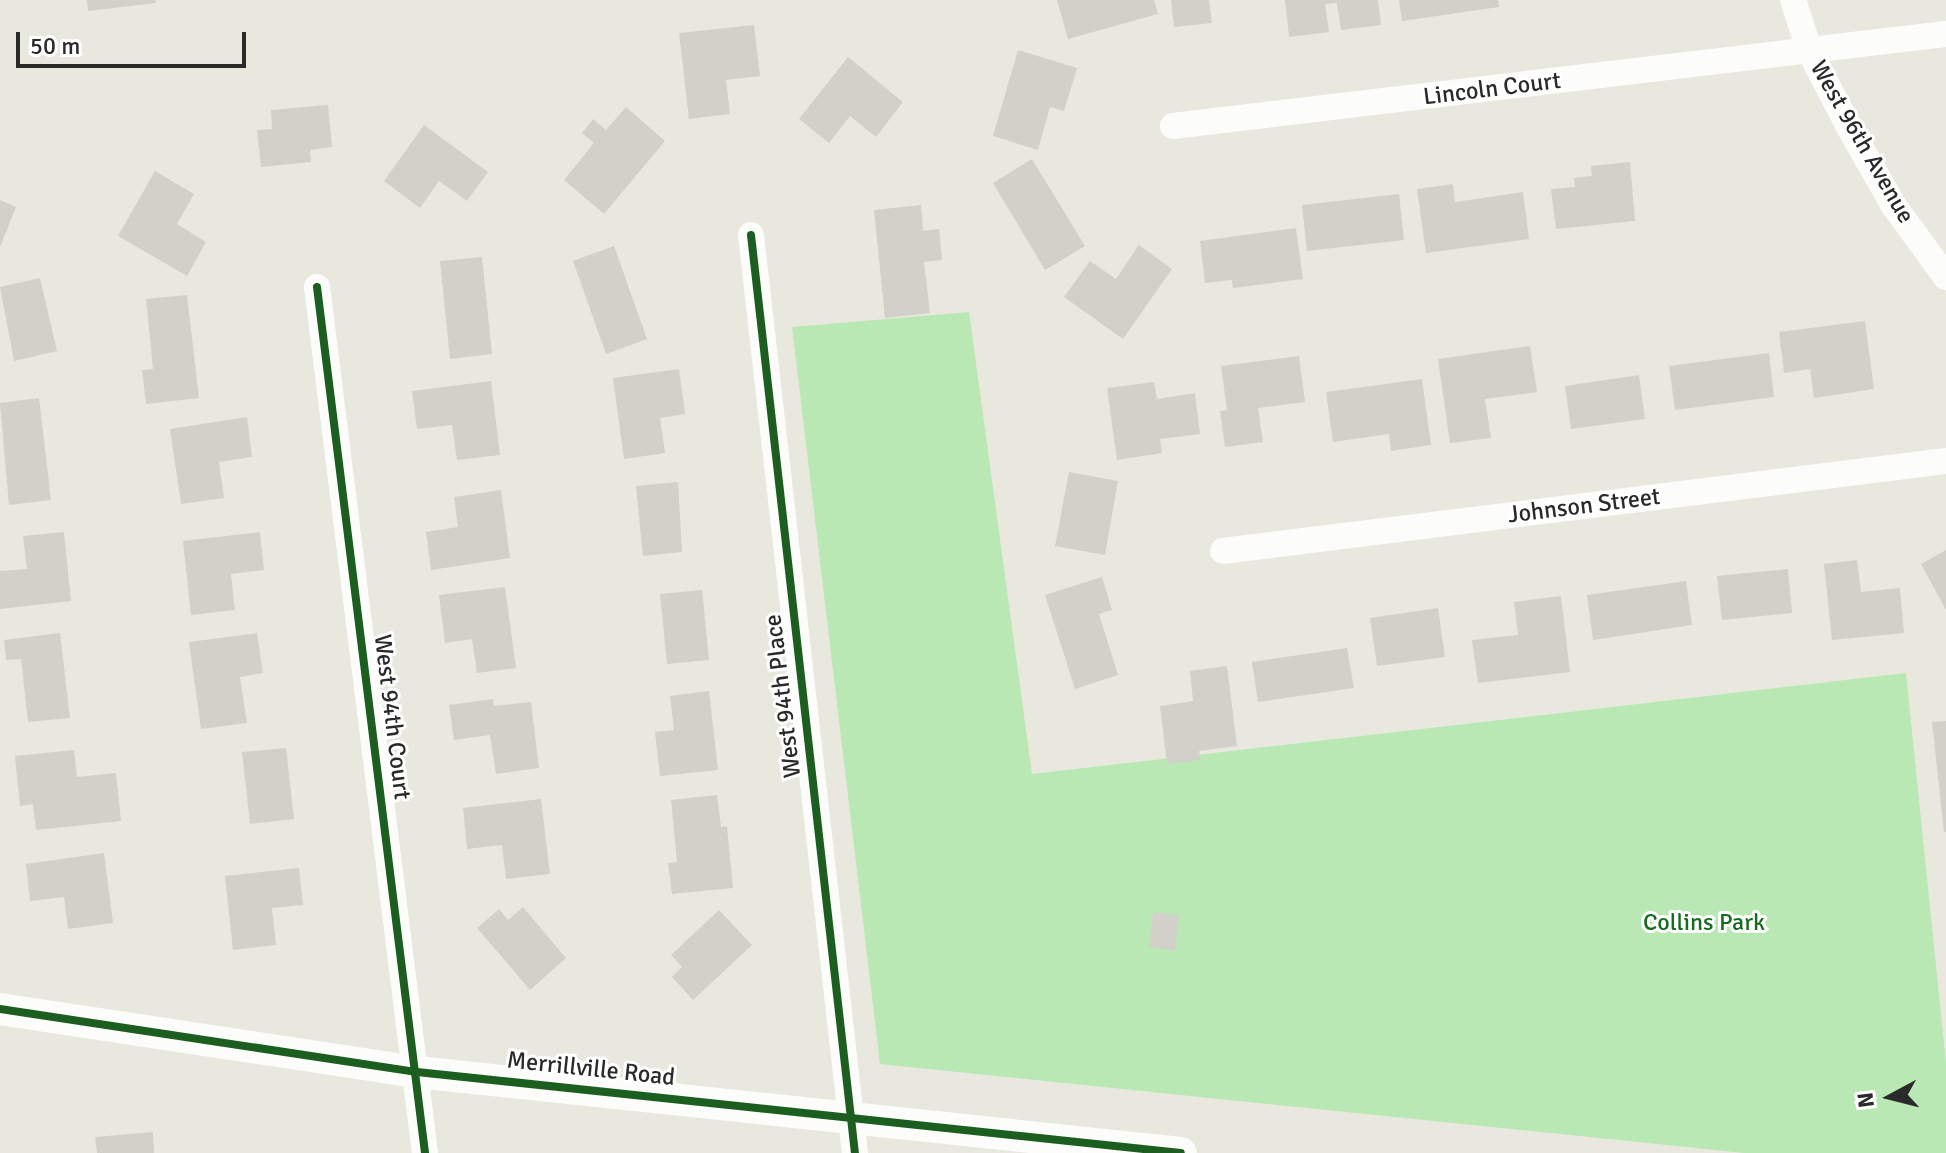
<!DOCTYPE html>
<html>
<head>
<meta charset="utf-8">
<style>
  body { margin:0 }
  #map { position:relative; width:1946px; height:1153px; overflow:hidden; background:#e9e8df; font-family:Signika,sans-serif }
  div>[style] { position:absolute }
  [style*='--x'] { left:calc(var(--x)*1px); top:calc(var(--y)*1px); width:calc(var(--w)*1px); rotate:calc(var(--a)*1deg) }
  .green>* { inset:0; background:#bae8b5 }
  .building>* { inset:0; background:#d1d1ca }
  .minor>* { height:26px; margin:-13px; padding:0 13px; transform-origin:13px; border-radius:13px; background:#fcfcfa }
  .tertiary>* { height:32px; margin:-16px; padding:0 16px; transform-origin:16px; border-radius:16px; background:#fcfcfa }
  .cycleway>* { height:8px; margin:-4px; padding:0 4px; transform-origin:4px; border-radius:4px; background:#1b5e20 }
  span { translate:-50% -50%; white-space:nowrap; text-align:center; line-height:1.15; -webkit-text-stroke:6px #fff; paint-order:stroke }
  .street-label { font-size:24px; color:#2a2a2a }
  .park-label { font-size:24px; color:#156c1f }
  .north { position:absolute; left:1850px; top:1057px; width:80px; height:80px; -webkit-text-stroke:6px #fff; paint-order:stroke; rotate:263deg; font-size:22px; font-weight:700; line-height:32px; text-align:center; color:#2a2a2a }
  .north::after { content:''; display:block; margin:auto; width:28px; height:36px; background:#2a2a2a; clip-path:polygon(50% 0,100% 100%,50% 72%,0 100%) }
  .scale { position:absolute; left:16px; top:32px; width:230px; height:36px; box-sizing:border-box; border:4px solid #2a2a2a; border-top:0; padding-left:10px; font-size:24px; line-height:28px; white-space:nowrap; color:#2a2a2a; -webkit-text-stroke:6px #fff; paint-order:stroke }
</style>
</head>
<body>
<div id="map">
  <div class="green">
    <div style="clip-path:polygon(969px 312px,1032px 774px,1906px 673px,1946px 1063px,1946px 1153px,1744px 1153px,880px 1064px,792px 327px)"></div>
  </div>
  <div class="building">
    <div style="clip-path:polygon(87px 0,155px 0,156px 3px,88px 11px)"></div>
    <div style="clip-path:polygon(1057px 0,1154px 0,1158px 14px,1068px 39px)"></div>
    <div style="clip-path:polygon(1171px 0,1209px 0,1212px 23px,1174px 27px)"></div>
    <div style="clip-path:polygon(1285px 0,1378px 0,1381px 25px,1341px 30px,1337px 3px,1325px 4px,1329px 32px,1289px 37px)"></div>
    <div style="clip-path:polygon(1399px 0,1498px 0,1499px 7px,1402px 21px)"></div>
    <div style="clip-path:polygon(754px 25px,760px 76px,726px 80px,730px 114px,689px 119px,679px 33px)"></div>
    <div style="clip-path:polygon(1018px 50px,1077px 68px,1064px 111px,1050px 107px,1038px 150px,993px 136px)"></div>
    <div style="clip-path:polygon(848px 57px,903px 102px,876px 137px,850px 116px,829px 143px,799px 119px)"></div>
    <div style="clip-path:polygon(328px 105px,332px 147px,310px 150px,311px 162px,261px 167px,257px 130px,272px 129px,271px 110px)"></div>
    <div style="clip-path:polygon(626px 107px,665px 141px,604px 214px,564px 180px,594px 143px,582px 133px,593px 119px,606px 130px)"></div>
    <div style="clip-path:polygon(424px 125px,488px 172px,467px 201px,439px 181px,420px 208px,384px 181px)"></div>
    <div style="clip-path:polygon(1032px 159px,1085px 246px,1045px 270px,993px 183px)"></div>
    <div style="clip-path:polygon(1630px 162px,1635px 221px,1556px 229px,1551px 189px,1575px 187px,1574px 178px,1592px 176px,1591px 166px)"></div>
    <div style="clip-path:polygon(155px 171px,194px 194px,177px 224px,206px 242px,187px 276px,118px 236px)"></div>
    <div style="clip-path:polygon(1453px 184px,1455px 202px,1523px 192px,1529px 239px,1426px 253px,1417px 189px)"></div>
    <div style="clip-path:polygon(1399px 194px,1404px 240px,1307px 251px,1302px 205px)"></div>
    <div style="clip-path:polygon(0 200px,16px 207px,0 247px)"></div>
    <div style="clip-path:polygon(921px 205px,923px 231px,939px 229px,942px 260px,924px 262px,930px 313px,885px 318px,874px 210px)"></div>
    <div style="clip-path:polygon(1296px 228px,1303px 279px,1233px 288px,1232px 280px,1205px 283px,1200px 241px)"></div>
    <div style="clip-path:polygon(1139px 245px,1172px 269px,1123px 339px,1064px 297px,1090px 261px,1116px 279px)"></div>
    <div style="clip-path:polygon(614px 246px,647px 339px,606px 354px,573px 261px)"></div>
    <div style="clip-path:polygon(482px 257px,492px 354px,450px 359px,440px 261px)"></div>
    <div style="clip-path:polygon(40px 278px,57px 351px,14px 361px,0 287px)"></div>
    <div style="clip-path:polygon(187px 295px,199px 398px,146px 404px,142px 370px,153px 369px,146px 299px)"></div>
    <div style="clip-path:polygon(1865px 321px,1874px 389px,1814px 398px,1810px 369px,1784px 373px,1779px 332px)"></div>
    <div style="clip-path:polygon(1530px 346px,1537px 392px,1485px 399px,1491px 438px,1450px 443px,1438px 359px)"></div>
    <div style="clip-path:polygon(1769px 353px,1774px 397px,1675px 410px,1669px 366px)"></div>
    <div style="clip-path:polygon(1299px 356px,1305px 402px,1258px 408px,1263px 442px,1225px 447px,1220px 411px,1227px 410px,1221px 366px)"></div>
    <div style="clip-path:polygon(679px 369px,685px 414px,660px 418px,665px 453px,624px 459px,613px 378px)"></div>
    <div style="clip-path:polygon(1639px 375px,1645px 419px,1571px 429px,1565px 386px)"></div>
    <div style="clip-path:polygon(1422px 379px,1431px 445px,1391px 451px,1389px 434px,1333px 442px,1326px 392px)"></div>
    <div style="clip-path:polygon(491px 381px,500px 455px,457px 460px,452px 425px,417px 429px,412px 391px)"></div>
    <div style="clip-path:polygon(1154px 382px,1157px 399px,1195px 393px,1200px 434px,1160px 439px,1162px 453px,1117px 460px,1107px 388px)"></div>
    <div style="clip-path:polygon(39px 398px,51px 500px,9px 505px,0 403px)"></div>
    <div style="clip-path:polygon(247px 417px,252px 457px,219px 462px,224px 498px,181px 504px,170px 429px)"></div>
    <div style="clip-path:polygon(1069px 472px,1118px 481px,1105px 555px,1055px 546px)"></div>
    <div style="clip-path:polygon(678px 482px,682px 552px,643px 556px,636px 486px)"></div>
    <div style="clip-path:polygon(501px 490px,510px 558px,431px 570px,426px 532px,458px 527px,454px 497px)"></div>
    <div style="clip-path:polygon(64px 532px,71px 601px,0 609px,0 571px,27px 569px,23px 536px)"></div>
    <div style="clip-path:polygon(260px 532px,264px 570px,231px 574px,235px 610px,191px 615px,183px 541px)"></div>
    <div style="clip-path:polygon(1946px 550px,1946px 610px,1921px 564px)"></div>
    <div style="clip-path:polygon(1857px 560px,1861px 592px,1900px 588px,1904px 633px,1832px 640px,1824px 564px)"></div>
    <div style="clip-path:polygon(1788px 569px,1792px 613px,1722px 620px,1717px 576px)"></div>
    <div style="clip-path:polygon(1102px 577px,1112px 610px,1099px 614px,1118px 675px,1075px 689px,1045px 595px)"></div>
    <div style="clip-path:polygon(1686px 581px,1692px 625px,1593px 640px,1587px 595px)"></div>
    <div style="clip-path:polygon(505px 587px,516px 668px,477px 673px,472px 639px,445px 643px,439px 595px)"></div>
    <div style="clip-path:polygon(702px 590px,709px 660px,667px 664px,660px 594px)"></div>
    <div style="clip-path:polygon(1561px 596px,1570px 672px,1478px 683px,1472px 640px,1518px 635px,1514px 602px)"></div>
    <div style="clip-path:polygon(1438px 608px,1445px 657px,1377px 666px,1370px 618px)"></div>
    <div style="clip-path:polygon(60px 633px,70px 718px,28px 722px,21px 659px,6px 660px,4px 640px)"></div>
    <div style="clip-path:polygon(257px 633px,263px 673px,240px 677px,247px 723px,201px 729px,189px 642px)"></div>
    <div style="clip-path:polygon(1347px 648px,1354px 688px,1258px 702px,1252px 662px)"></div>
    <div style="clip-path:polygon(1227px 666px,1237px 746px,1199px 751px,1201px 760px,1167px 764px,1160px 706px,1193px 701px,1190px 671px)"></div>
    <div style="clip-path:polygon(709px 691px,718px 770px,660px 776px,655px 732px,674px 730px,670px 696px)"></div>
    <div style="clip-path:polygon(493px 699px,494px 706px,531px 702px,539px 768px,496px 774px,490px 735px,454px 740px,449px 705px)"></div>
    <div style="clip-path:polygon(1946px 721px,1946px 832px,1944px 832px,1932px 722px)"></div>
    <div style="clip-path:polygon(286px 748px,294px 819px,250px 824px,242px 752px)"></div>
    <div style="clip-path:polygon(74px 750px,77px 777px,116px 773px,121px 821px,36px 830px,33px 804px,20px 806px,15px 756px)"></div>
    <div style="clip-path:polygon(717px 795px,721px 827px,727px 826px,733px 888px,672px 894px,668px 863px,677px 862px,671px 800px)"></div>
    <div style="clip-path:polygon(541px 799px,550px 874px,506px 879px,502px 845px,467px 849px,463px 808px)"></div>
    <div style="clip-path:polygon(104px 853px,113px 923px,68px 929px,64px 897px,30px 901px,26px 864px)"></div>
    <div style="clip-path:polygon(299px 868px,303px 905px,272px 908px,276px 945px,233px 950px,225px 876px)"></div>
    <div style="clip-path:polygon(523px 907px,566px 958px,530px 990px,477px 928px,499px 909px,508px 920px)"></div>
    <div style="clip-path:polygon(719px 910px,752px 945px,693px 1000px,672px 977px,682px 967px,671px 955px)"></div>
    <div style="clip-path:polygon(1153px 912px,1179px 915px,1175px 951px,1149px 947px)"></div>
    <div style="clip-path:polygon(153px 1132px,154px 1153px,97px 1153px,95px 1137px)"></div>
  </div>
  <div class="minor">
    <div style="--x:1793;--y:0;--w:55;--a:71.9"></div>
    <div style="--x:1810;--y:52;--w:87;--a:62.5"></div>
    <div style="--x:1850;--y:129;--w:89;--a:60.3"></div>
    <div style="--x:1894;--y:206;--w:88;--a:53.8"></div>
    <div style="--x:1173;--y:126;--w:778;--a:-6.79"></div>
    <div style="--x:751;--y:235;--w:924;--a:83.54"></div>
    <div style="--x:317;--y:287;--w:873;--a:82.89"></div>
    <div style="--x:1223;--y:551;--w:729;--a:-7.1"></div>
  </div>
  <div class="tertiary">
    <div style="--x:0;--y:1009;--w:422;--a:8.6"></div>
    <div style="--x:417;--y:1072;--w:768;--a:6.05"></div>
  </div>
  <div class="cycleway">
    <div style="--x:751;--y:235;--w:924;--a:83.54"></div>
    <div style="--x:317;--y:287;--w:873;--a:82.89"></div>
    <div style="--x:0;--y:1009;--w:422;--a:8.6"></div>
    <div style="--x:417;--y:1072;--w:768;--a:6.05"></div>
  </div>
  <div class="street-label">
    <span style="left:1492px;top:89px;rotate:-7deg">Lincoln Court</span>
    <span style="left:1862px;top:142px;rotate:60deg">West 96th Avenue</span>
    <span style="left:1584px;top:506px;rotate:-7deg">Johnson Street</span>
    <span style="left:783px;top:696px;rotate:-97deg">West 94th Place</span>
    <span style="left:392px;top:717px;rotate:83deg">West 94th Court</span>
    <span style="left:591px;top:1069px;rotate:6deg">Merrillville Road</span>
  </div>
  <div class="park-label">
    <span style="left:1704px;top:923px">Collins Park</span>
  </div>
  <div class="north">N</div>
  <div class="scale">50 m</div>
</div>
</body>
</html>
